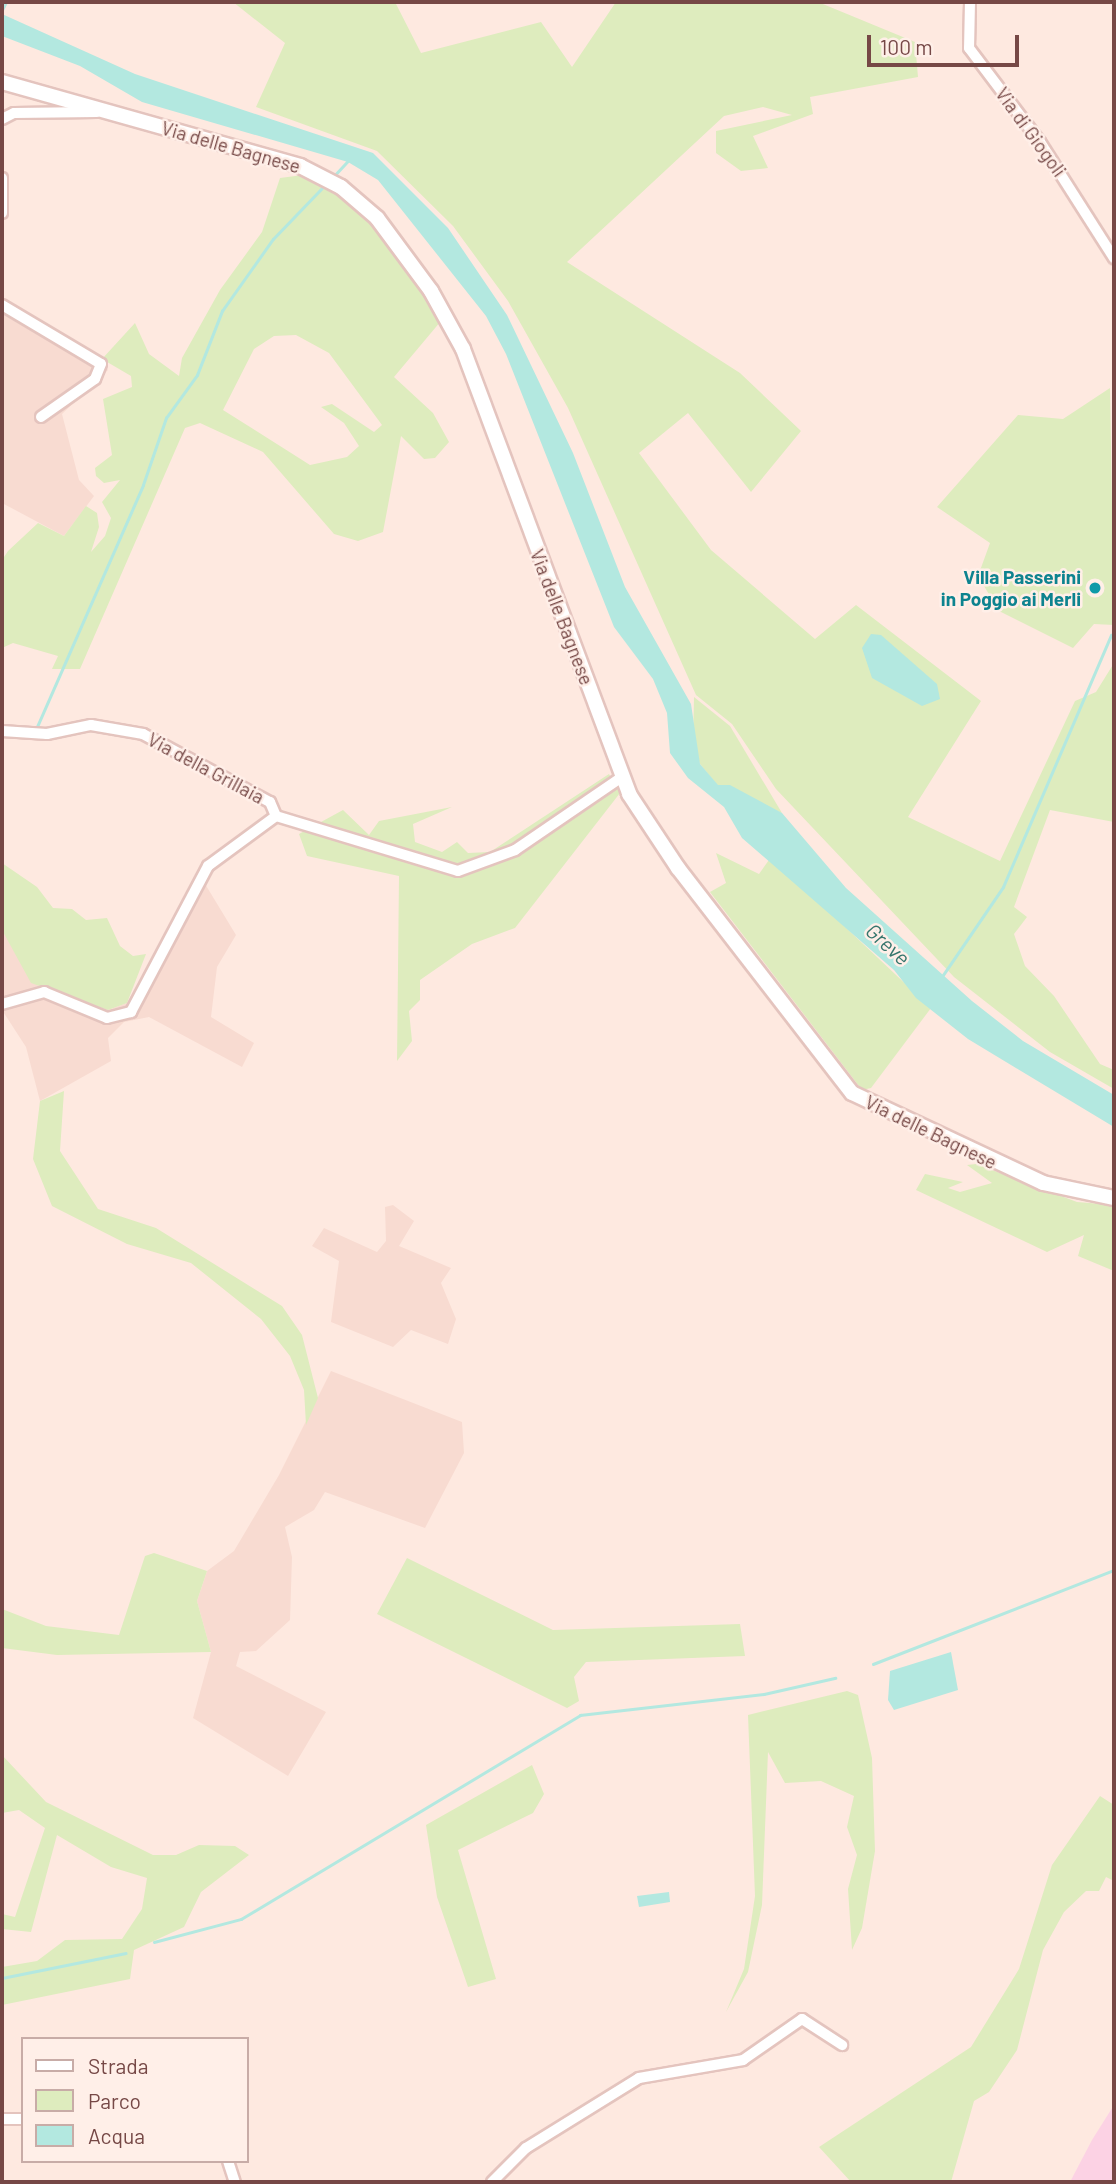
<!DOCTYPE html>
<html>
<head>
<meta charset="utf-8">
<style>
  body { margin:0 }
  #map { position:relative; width:1116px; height:2184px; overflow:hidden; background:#fee9e0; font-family:Barlow,sans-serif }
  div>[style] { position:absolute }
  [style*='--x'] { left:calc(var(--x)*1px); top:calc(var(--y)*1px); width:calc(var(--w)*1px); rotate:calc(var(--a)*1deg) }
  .residential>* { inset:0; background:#f8dbd1 }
  .medical>* { inset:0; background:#fcd2e4 }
  .green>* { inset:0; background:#deecbe }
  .water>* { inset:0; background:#b3e8e0 }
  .stream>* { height:2.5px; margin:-1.25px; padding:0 1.25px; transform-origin:1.25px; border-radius:1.25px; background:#b3e8e0 }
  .roads { filter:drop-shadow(2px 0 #e4c4be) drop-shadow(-2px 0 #e4c4be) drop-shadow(0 2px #e4c4be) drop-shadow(0 -2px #e4c4be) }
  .street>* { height:10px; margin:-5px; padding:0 5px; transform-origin:5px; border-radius:5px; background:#fff }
  .secondary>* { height:14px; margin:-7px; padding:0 7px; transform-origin:7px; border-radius:7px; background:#fff }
  .dots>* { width:19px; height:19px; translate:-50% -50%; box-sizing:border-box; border:4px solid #ffefe8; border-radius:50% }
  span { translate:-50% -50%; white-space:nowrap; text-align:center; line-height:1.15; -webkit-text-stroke:5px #ffefe8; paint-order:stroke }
  .street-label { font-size:19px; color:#764846 }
  .culture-label { font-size:19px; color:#0d838f; font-weight:700 }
  .right { translate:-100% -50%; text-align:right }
  .water-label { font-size:21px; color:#36766d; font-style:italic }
  .frame { position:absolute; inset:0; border:4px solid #764846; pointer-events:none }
  .legend { position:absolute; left:21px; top:2037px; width:228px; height:126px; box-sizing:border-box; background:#ffefe8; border:2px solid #c8aca7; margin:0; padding:9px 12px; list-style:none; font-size:21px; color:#764846 }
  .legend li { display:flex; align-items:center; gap:14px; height:35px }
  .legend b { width:35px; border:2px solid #c8aca7 }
  .scale { position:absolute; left:867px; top:35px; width:152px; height:32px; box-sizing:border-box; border:4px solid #764846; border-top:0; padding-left:9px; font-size:21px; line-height:24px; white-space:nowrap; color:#764846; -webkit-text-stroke:5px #ffefe8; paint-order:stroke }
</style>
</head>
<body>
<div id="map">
  <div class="residential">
    <div style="clip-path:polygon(2px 297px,102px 359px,108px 370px,62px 414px,79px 480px,94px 496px,64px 536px,2px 503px)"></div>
    <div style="clip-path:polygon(199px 874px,236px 935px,217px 967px,211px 1017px,254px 1043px,242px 1067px,149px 1017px,124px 1022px,108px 1038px,111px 1061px,40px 1101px,26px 1047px,2px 1010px,2px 930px,79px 997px,108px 1010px,127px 1003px)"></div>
    <div style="clip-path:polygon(393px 1205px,414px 1221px,399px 1246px,451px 1268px,441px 1283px,456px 1319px,448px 1344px,411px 1330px,393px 1347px,331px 1322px,339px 1261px,312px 1246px,324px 1228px,377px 1252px,386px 1241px,385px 1207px)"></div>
    <div style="clip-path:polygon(331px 1371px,462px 1422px,464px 1453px,425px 1528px,325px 1492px,314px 1510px,285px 1527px,292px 1557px,290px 1620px,256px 1651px,240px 1652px,236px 1666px,326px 1712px,288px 1776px,193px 1718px,211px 1652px,197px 1601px,207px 1571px,234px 1551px,279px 1475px)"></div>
  </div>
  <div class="medical">
    <div style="clip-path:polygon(1114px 2105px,1114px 2182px,1070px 2182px,1092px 2140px)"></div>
  </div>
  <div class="green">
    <div style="clip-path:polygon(233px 2px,395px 2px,421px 53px,541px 22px,572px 67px,616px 2px,818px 2px,915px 42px,918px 77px,810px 97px,813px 114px,753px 136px,768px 168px,741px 171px,716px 153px,716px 131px,792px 115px,763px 107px,724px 116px,567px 262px,740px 373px,801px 431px,751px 492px,688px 413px,639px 453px,711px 550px,815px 639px,856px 605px,981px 701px,908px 817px,1000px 861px,1075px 701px,1096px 692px,1114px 663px,1114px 822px,1050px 810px,1014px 907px,1027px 917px,1014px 934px,1025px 966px,1054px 996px,1100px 1064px,1114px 1070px,1114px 1089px,1050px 1052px,954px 977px,776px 789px,732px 724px,696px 695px,568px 408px,508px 301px,453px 226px,377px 151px,256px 107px,285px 43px)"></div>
    <div style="clip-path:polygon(evenodd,303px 175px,356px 205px,418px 279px,441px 321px,394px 377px,433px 413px,449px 442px,435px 458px,424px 459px,401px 436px,383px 532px,358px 541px,334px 534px,263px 452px,200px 423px,185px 428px,80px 669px,52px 669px,58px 656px,13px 643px,2px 648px,2px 560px,8px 551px,38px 523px,64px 536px,86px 506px,97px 513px,99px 527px,91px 552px,105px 536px,111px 518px,102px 502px,120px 480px,104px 483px,96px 476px,95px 468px,112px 455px,103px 399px,132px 387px,131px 376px,102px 359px,135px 323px,149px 354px,179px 376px,182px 358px,220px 290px,262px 232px,280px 178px,303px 175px,296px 335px,329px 353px,382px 425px,374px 432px,332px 404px,321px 407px,344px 423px,359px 446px,347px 457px,310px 465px,223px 410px,254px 349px,274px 336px,296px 335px)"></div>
    <div style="clip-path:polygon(1110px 388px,1114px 625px,1094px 624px,1073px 648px,999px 611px,978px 576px,990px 543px,937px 507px,1018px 415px,1063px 419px)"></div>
    <div style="clip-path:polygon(694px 697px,730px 726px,782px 813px,717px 785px,700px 764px,693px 745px)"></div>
    <div style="clip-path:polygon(609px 774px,620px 793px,515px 928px,472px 944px,420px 980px,420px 1000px,409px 1011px,412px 1041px,397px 1061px,399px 876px,307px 856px,299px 834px,343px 810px,369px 835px,379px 821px,452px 807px,413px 824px,415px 842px,442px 852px,457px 842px,468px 853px,490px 852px)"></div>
    <div style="clip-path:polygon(716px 853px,759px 874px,771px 857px,931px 1008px,871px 1088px,862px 1090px,710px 892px,726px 883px)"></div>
    <div style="clip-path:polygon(2px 863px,37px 887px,53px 908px,72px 909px,86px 920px,107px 918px,120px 946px,133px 956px,146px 954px,127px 1003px,108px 1010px,31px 983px,2px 930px)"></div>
    <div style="clip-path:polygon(64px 1091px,60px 1151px,98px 1209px,156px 1228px,282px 1306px,302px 1335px,318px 1398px,306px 1425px,304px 1390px,290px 1356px,261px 1319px,191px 1263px,127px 1244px,52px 1206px,33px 1159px,40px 1101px)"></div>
    <div style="clip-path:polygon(976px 1164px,1077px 1202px,1114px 1205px,1114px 1271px,1078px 1256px,1084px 1235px,1047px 1252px,916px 1190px,925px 1174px,963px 1182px,948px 1188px,960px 1192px,992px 1183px,967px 1165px)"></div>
    <div style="clip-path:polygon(154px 1553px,207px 1571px,197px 1601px,211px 1652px,57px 1655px,2px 1648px,2px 1609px,46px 1626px,119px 1635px,145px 1556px)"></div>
    <div style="clip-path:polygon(407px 1558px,553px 1630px,740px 1624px,745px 1656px,586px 1662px,574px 1677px,579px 1701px,567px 1708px,377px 1614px)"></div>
    <div style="clip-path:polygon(847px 1691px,858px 1695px,872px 1758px,875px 1851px,862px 1928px,852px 1950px,848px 1889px,857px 1855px,847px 1827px,854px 1796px,821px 1781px,785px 1783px,768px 1752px,762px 1905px,748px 1972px,726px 2012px,744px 1969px,755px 1896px,748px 1715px)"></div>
    <div style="clip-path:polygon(2px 1755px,46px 1802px,153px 1855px,176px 1855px,199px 1845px,235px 1846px,249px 1855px,201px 1892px,184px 1927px,134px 1950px,130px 1979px,2px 2005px,2px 1967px,37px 1961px,65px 1940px,122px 1939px,142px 1909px,147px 1878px,111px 1867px,57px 1835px,31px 1932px,2px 1929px,2px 1914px,15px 1917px,45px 1828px,19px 1810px,2px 1813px)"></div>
    <div style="clip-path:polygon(532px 1765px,544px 1794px,533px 1813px,458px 1850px,496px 1979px,468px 1987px,437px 1897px,426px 1825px)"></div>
    <div style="clip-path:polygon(1100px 1796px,1114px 1805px,1114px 1881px,1106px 1877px,1099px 1891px,1086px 1891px,1064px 1912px,1043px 1950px,1017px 2050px,989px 2092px,974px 2101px,951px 2182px,851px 2182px,819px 2147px,971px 2047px,1019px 1969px,1052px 1865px)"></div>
  </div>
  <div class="water">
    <div style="clip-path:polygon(2px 14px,135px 74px,373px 153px,448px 228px,507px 315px,573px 453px,625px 587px,691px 704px,700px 764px,718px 785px,730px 785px,782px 813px,846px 888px,972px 1001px,1023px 1041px,1114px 1095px,1114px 1127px,968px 1039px,916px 998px,894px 970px,742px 838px,724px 807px,688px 778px,670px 753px,667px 713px,653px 679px,614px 627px,506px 354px,486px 316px,378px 180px,348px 162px,142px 102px,80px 66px,2px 36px)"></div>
    <div style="clip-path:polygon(871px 634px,881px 635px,937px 684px,940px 699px,922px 706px,872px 678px,862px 648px)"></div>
    <div style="clip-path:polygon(951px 1652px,958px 1690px,894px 1710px,888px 1700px,890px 1671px)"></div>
    <div style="clip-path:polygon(669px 1892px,670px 1902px,639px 1907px,637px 1896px)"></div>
  </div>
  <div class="stream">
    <div style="--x:2;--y:10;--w:9;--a:-63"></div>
    <div style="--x:332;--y:178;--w:25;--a:-47"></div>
    <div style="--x:36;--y:729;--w:266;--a:-66.3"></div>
    <div style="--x:143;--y:485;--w:71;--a:-71.1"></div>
    <div style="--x:166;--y:418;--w:53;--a:-54.2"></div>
    <div style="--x:197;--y:375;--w:69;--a:-68.7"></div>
    <div style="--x:222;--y:311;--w:88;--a:-54.7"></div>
    <div style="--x:273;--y:239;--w:75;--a:-46.1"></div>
    <div style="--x:941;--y:978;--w:110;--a:-55.7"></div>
    <div style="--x:1003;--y:887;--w:274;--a:-66.8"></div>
    <div style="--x:873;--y:1664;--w:259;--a:-21.3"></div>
    <div style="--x:154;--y:1942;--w:90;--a:-14.8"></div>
    <div style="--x:241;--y:1919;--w:396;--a:-31"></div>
    <div style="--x:580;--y:1715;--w:185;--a:-6.5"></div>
    <div style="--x:764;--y:1694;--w:73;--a:-12.7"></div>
    <div style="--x:2;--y:1978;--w:126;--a:-11.4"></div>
  </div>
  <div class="roads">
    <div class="street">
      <div style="--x:970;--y:2;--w:46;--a:91.2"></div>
      <div style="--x:969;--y:48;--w:118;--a:52.9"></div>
      <div style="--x:1040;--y:142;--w:138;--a:57.5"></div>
      <div style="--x:2;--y:119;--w:13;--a:-27"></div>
      <div style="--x:14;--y:113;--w:83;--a:-0.7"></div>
      <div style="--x:2;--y:178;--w:35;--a:90"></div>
      <div style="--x:2;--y:305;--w:115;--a:30.8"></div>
      <div style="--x:101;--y:364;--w:16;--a:112"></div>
      <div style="--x:95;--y:379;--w:66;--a:144.9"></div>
      <div style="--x:2;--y:731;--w:45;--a:3.8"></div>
      <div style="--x:47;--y:734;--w:45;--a:-11.6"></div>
      <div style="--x:91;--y:725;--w:53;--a:9.8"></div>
      <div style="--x:143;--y:734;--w:144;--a:28.2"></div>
      <div style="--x:270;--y:802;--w:15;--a:67"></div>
      <div style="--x:2;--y:1004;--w:44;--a:-15.9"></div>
      <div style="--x:44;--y:992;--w:68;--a:22.4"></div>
      <div style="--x:107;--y:1018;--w:25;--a:-14"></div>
      <div style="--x:131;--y:1012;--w:165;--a:-62.2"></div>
      <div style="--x:208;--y:866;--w:84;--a:-36.3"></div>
      <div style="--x:276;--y:816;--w:190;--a:16.8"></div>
      <div style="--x:458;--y:871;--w:61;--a:-20.2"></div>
      <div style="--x:515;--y:850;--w:130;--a:-34.3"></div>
      <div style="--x:2;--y:2119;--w:21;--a:0"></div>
      <div style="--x:228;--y:2161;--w:22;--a:72"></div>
      <div style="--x:492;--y:2182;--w:48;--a:-45"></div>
      <div style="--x:526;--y:2148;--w:133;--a:-31.8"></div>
      <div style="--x:639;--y:2078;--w:106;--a:-9.8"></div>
      <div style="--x:743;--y:2060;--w:72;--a:-34.8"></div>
      <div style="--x:802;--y:2019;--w:48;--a:33"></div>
    </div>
    <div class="secondary">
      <div style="--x:2;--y:82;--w:310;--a:15.7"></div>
      <div style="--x:300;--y:166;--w:46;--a:27.1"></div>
      <div style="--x:341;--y:187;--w:48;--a:40.7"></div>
      <div style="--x:377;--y:218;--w:91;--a:53.5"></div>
      <div style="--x:431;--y:291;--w:66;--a:61.1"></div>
      <div style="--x:463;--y:349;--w:475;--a:69.5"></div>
      <div style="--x:629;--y:794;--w:89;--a:56.5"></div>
      <div style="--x:678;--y:868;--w:284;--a:52.3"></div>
      <div style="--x:852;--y:1093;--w:211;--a:25.2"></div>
      <div style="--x:1043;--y:1183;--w:73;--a:11.9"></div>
    </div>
  </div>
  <div class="dots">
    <div style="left:1095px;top:588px;background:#0f9aa8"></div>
  </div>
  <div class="street-label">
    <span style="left:1031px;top:132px;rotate:54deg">Via di Giogoli</span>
    <span style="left:231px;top:147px;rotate:16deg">Via delle Bagnese</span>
    <span style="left:562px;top:617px;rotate:69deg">Via delle Bagnese</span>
    <span style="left:206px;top:768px;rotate:28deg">Via della Grillaia</span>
    <span style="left:931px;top:1132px;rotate:26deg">Via delle Bagnese</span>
  </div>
  <div class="culture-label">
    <span class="right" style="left:1081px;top:588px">Villa Passerini<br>in Poggio ai Merli</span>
  </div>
  <div class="water-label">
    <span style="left:888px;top:944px;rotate:42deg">Greve</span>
  </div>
  <div class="frame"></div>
  <ul class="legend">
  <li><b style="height:9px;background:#fff"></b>Strada</li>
  <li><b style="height:19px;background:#deecbe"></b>Parco</li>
  <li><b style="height:19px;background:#b3e8e0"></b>Acqua</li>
  </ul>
  <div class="scale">100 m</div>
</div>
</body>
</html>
